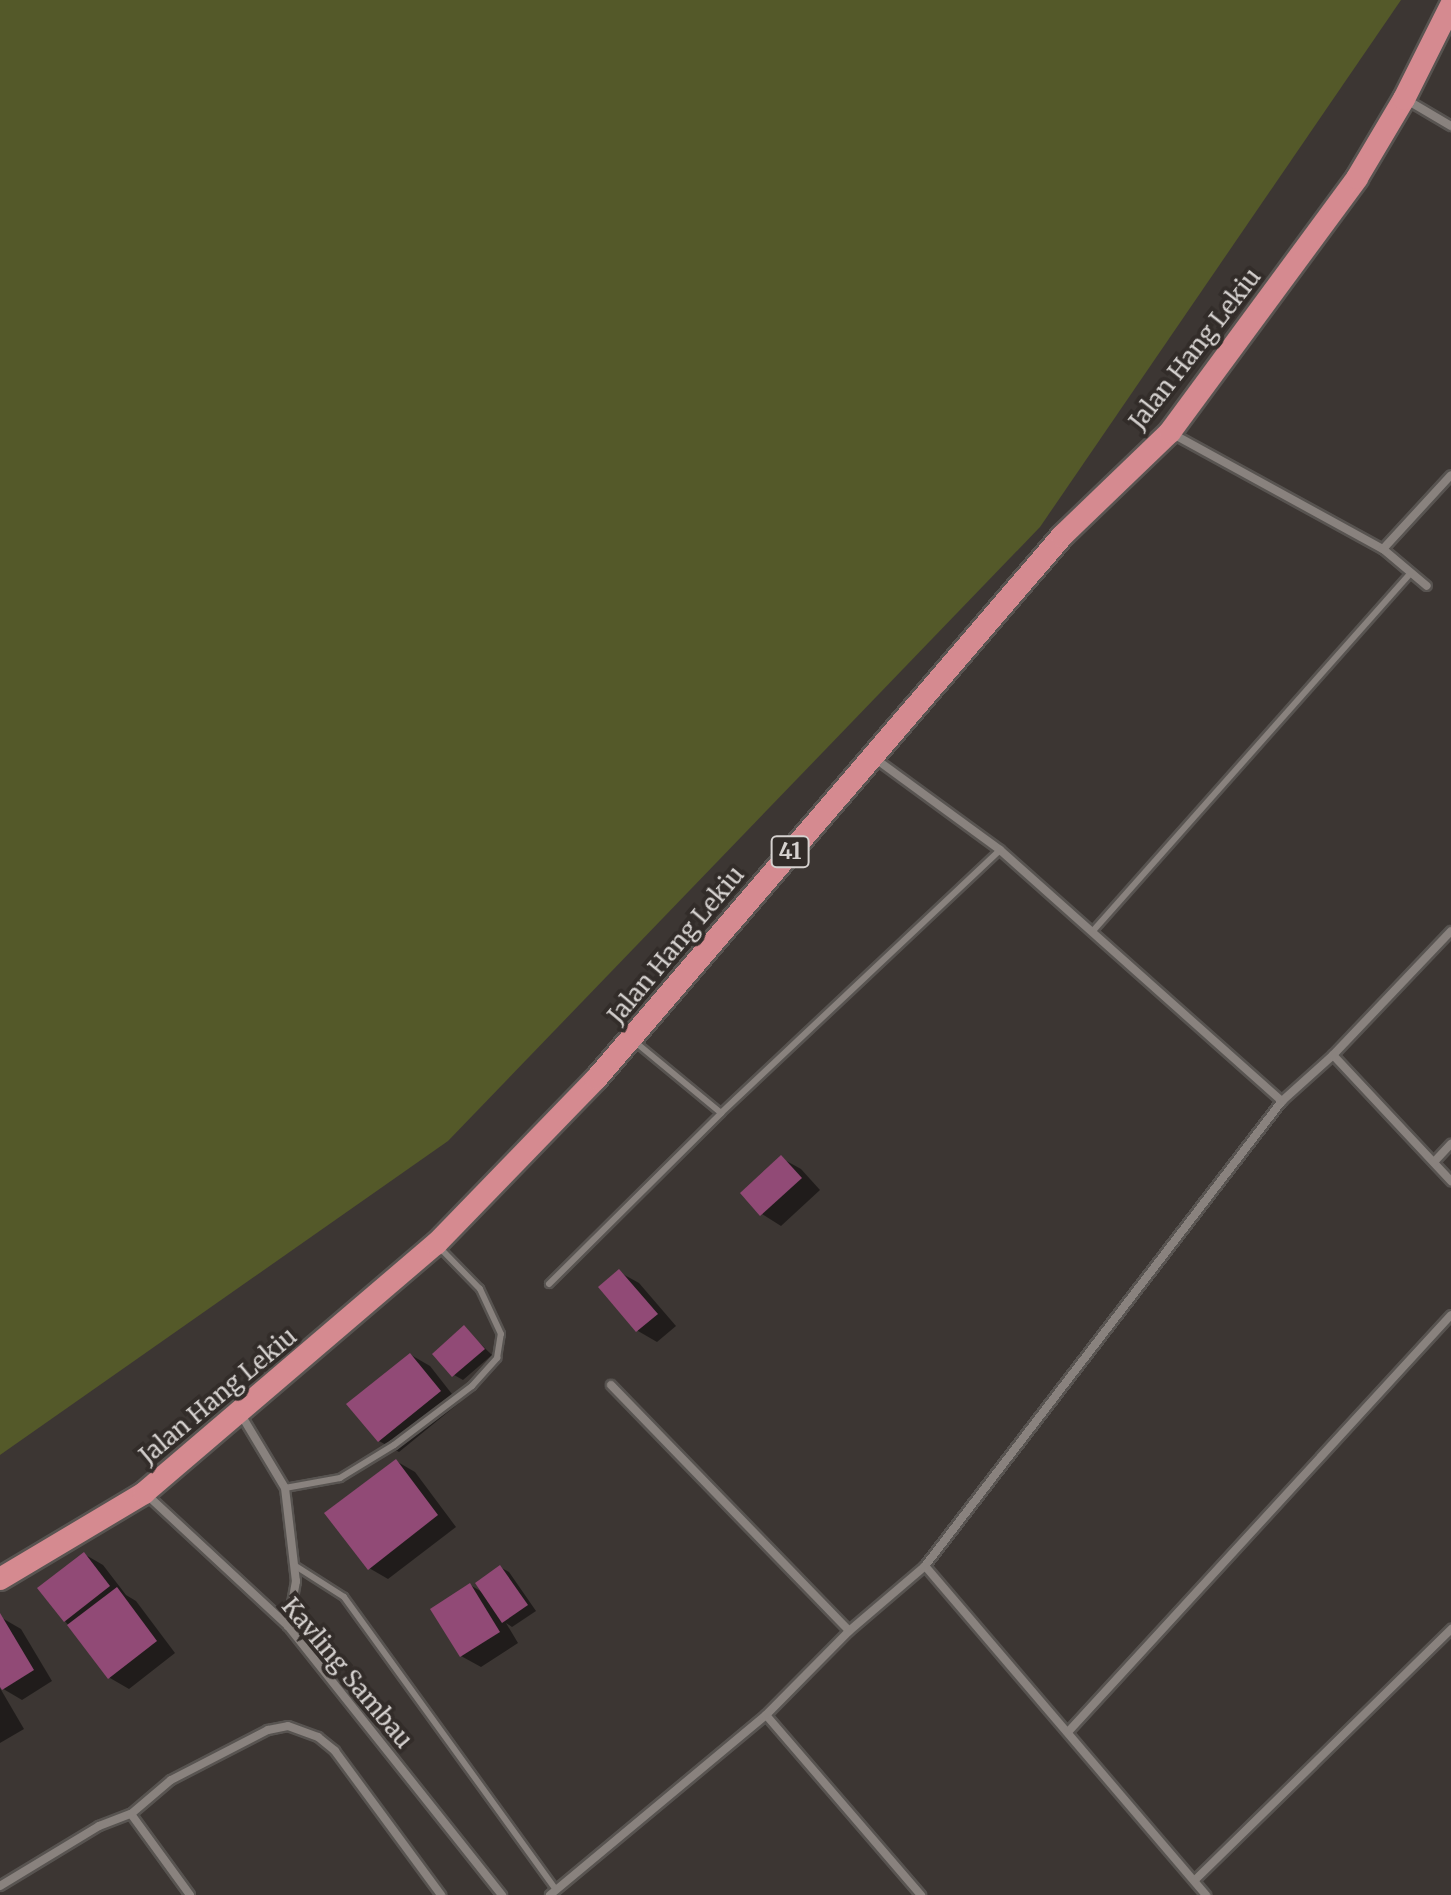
<!DOCTYPE html>
<html>
<head>
<meta charset="utf-8">
<style>
  body { margin:0 }
  #map { position:relative; width:1451px; height:1895px; overflow:hidden; background:#3c3633; font-family:Merriweather,serif }
  div>[style] { position:absolute }
  [style*='--x'] { left:calc(var(--x)*1px); top:calc(var(--y)*1px); width:calc(var(--w)*1px); rotate:calc(var(--a)*1deg) }
  .green>* { inset:0; background:#545929 }
  .shadow>* { inset:0; background:#0007 }
  .building>* { inset:0; background:#914a76 }
  .roads { filter:drop-shadow(2px 0 #585451) drop-shadow(-2px 0 #585451) drop-shadow(0 2px #585451) drop-shadow(0 -2px #585451) }
  .service>* { height:6px; margin:-3px; padding:0 3px; transform-origin:3px; border-radius:3px; background:#89827e }
  .minor>* { height:8px; margin:-4px; padding:0 4px; transform-origin:4px; border-radius:4px; background:#89827e }
  .trunk>* { height:22px; margin:-11px; padding:0 11px; transform-origin:11px; border-radius:11px; background:#d58a90 }
  span { translate:-50% -50%; white-space:nowrap; text-align:center; line-height:1.15; -webkit-text-stroke:8px #322c29; paint-order:stroke }
  .shield-label span { padding:2px 6px; background:#322c29; border:2px solid; border-radius:6px; -webkit-text-stroke-width:0 }
  .shield-label { font-size:22px; color:#d5d1cf; font-weight:700 }
  .street-label { font-size:24px; color:#d5d1cf }
</style>
</head>
<body>
<div id="map">
  <div class="green">
    <div style="clip-path:polygon(0 0,1401px 0,1040px 527px,448px 1141px,0 1455px)"></div>
  </div>
  <div class="shadow">
    <div style="clip-path:polygon(781px 1158px,801px 1169px,820px 1190px,781px 1226px,762px 1214px)"></div>
    <div style="clip-path:polygon(619px 1272px,639px 1283px,676px 1326px,657px 1342px,638px 1331px)"></div>
    <div style="clip-path:polygon(464px 1328px,492px 1355px,463px 1380px,454px 1375px)"></div>
    <div style="clip-path:polygon(411px 1355px,430px 1366px,459px 1403px,399px 1452px,379px 1441px)"></div>
    <div style="clip-path:polygon(396px 1461px,415px 1472px,456px 1527px,388px 1579px,369px 1568px)"></div>
    <div style="clip-path:polygon(84px 1554px,103px 1565px,126px 1595px,136px 1601px,175px 1653px,129px 1689px,110px 1678px,65px 1621px)"></div>
    <div style="clip-path:polygon(500px 1567px,509px 1572px,536px 1611px,512px 1627px,506px 1623px,518px 1643px,481px 1667px,461px 1656px,470px 1585px,484px 1593px)"></div>
    <div style="clip-path:polygon(2px 1618px,21px 1629px,52px 1681px,22px 1700px,0 1687px)"></div>
    <div style="clip-path:polygon(0 1688px,24px 1729px,0 1743px)"></div>
  </div>
  <div class="building">
    <div style="clip-path:polygon(781px 1155px,802px 1178px,760px 1216px,740px 1193px)"></div>
    <div style="clip-path:polygon(619px 1269px,658px 1314px,636px 1332px,598px 1287px)"></div>
    <div style="clip-path:polygon(464px 1325px,485px 1349px,452px 1377px,432px 1354px)"></div>
    <div style="clip-path:polygon(410px 1353px,441px 1391px,378px 1442px,346px 1404px)"></div>
    <div style="clip-path:polygon(396px 1459px,438px 1515px,368px 1570px,324px 1513px)"></div>
    <div style="clip-path:polygon(84px 1552px,110px 1586px,64px 1622px,37px 1588px)"></div>
    <div style="clip-path:polygon(500px 1565px,528px 1605px,502px 1623px,475px 1583px)"></div>
    <div style="clip-path:polygon(470px 1583px,500px 1632px,460px 1657px,430px 1609px)"></div>
    <div style="clip-path:polygon(117px 1587px,157px 1641px,108px 1679px,67px 1625px)"></div>
    <div style="clip-path:polygon(0 1613px,34px 1670px,2px 1690px,0 1687px)"></div>
  </div>
  <div class="roads">
    <div class="service">
      <div style="--x:1092;--y:932;--w:480;--a:-48.4"></div>
      <div style="--x:634;--y:1041;--w:113;--a:39.6"></div>
      <div style="--x:549;--y:1284;--w:243;--a:-44.8"></div>
      <div style="--x:721;--y:1113;--w:383;--a:-43.3"></div>
      <div style="--x:285;--y:1488;--w:56;--a:-10.3"></div>
      <div style="--x:340;--y:1478;--w:63;--a:-31.4"></div>
      <div style="--x:394;--y:1445;--w:98;--a:-37.1"></div>
      <div style="--x:472;--y:1386;--w:38;--a:-48"></div>
      <div style="--x:497;--y:1358;--w:24;--a:-81"></div>
      <div style="--x:501;--y:1334;--w:50;--a:-115"></div>
      <div style="--x:480;--y:1289;--w:59;--a:-134.3"></div>
      <div style="--x:294;--y:1565;--w:59;--a:32.6"></div>
      <div style="--x:344;--y:1597;--w:360;--a:54.1"></div>
    </div>
    <div class="minor">
      <div style="--x:1407;--y:100;--w:51;--a:30.6"></div>
      <div style="--x:1171;--y:433;--w:242;--a:28.7"></div>
      <div style="--x:1383;--y:549;--w:57;--a:40.1"></div>
      <div style="--x:1383;--y:549;--w:100;--a:-47.4"></div>
      <div style="--x:873;--y:757;--w:157;--a:36.2"></div>
      <div style="--x:1000;--y:850;--w:378;--a:41.7"></div>
      <div style="--x:1333;--y:1055;--w:173;--a:46.9"></div>
      <div style="--x:1434;--y:1162;--w:25;--a:-47"></div>
      <div style="--x:611;--y:1385;--w:342;--a:45.9"></div>
      <div style="--x:240;--y:1413;--w:87;--a:59"></div>
      <div style="--x:285;--y:1488;--w:94;--a:83.3"></div>
      <div style="--x:296;--y:1581;--w:46;--a:100.1"></div>
      <div style="--x:145;--y:1493;--w:195;--a:42.9"></div>
      <div style="--x:288;--y:1626;--w:344;--a:51.5"></div>
      <div style="--x:925;--y:1566;--w:433;--a:49.5"></div>
      <div style="--x:766;--y:1715;--w:238;--a:49.3"></div>
      <div style="--x:1068;--y:1732;--w:566;--a:-47.43"></div>
      <div style="--x:131;--y:1814;--w:100;--a:53.9"></div>
      <div style="--x:1195;--y:1880;--w:359;--a:-44.4"></div>
      <div style="--x:0;--y:1886;--w:116;--a:-31.2"></div>
      <div style="--x:99;--y:1826;--w:34;--a:-21"></div>
      <div style="--x:131;--y:1814;--w:52;--a:-40.4"></div>
      <div style="--x:171;--y:1780;--w:109;--a:-27.3"></div>
      <div style="--x:268;--y:1730;--w:20;--a:-11"></div>
      <div style="--x:288;--y:1726;--w:32;--a:20"></div>
      <div style="--x:318;--y:1737;--w:22;--a:39"></div>
      <div style="--x:335;--y:1751;--w:179;--a:53.6"></div>
      <div style="--x:550;--y:1895;--w:281;--a:-39.8"></div>
      <div style="--x:766;--y:1715;--w:118;--a:-45.3"></div>
      <div style="--x:849;--y:1631;--w:100;--a:-40.5"></div>
      <div style="--x:925;--y:1566;--w:586;--a:-52.49"></div>
      <div style="--x:1282;--y:1101;--w:69;--a:-42"></div>
      <div style="--x:1333;--y:1055;--w:171;--a:-46.4"></div>
    </div>
    <div class="trunk">
      <div style="--x:0;--y:1579;--w:168;--a:-30.8"></div>
      <div style="--x:144;--y:1493;--w:384;--a:-40.5"></div>
      <div style="--x:436;--y:1244;--w:230;--a:-45.9"></div>
      <div style="--x:596;--y:1079;--w:716;--a:-49.36"></div>
      <div style="--x:1062;--y:536;--w:150;--a:-43.9"></div>
      <div style="--x:1170;--y:432;--w:315;--a:-53.6"></div>
      <div style="--x:1357;--y:178;--w:92;--a:-59.3"></div>
      <div style="--x:1404;--y:99;--w:105;--a:-63.4"></div>
    </div>
  </div>
  <div class="shield-label">
    <span style="left:790px;top:852px">41</span>
  </div>
  <div class="street-label">
    <span style="left:1195px;top:349px;rotate:-52deg">Jalan Hang Lekiu</span>
    <span style="left:676px;top:945px;rotate:-50deg">Jalan Hang Lekiu</span>
    <span style="left:218px;top:1396px;rotate:-40deg">Jalan Hang Lekiu</span>
    <span style="left:347px;top:1673px;rotate:50deg">Kavling Sambau</span>
  </div>
</div>
</body>
</html>
